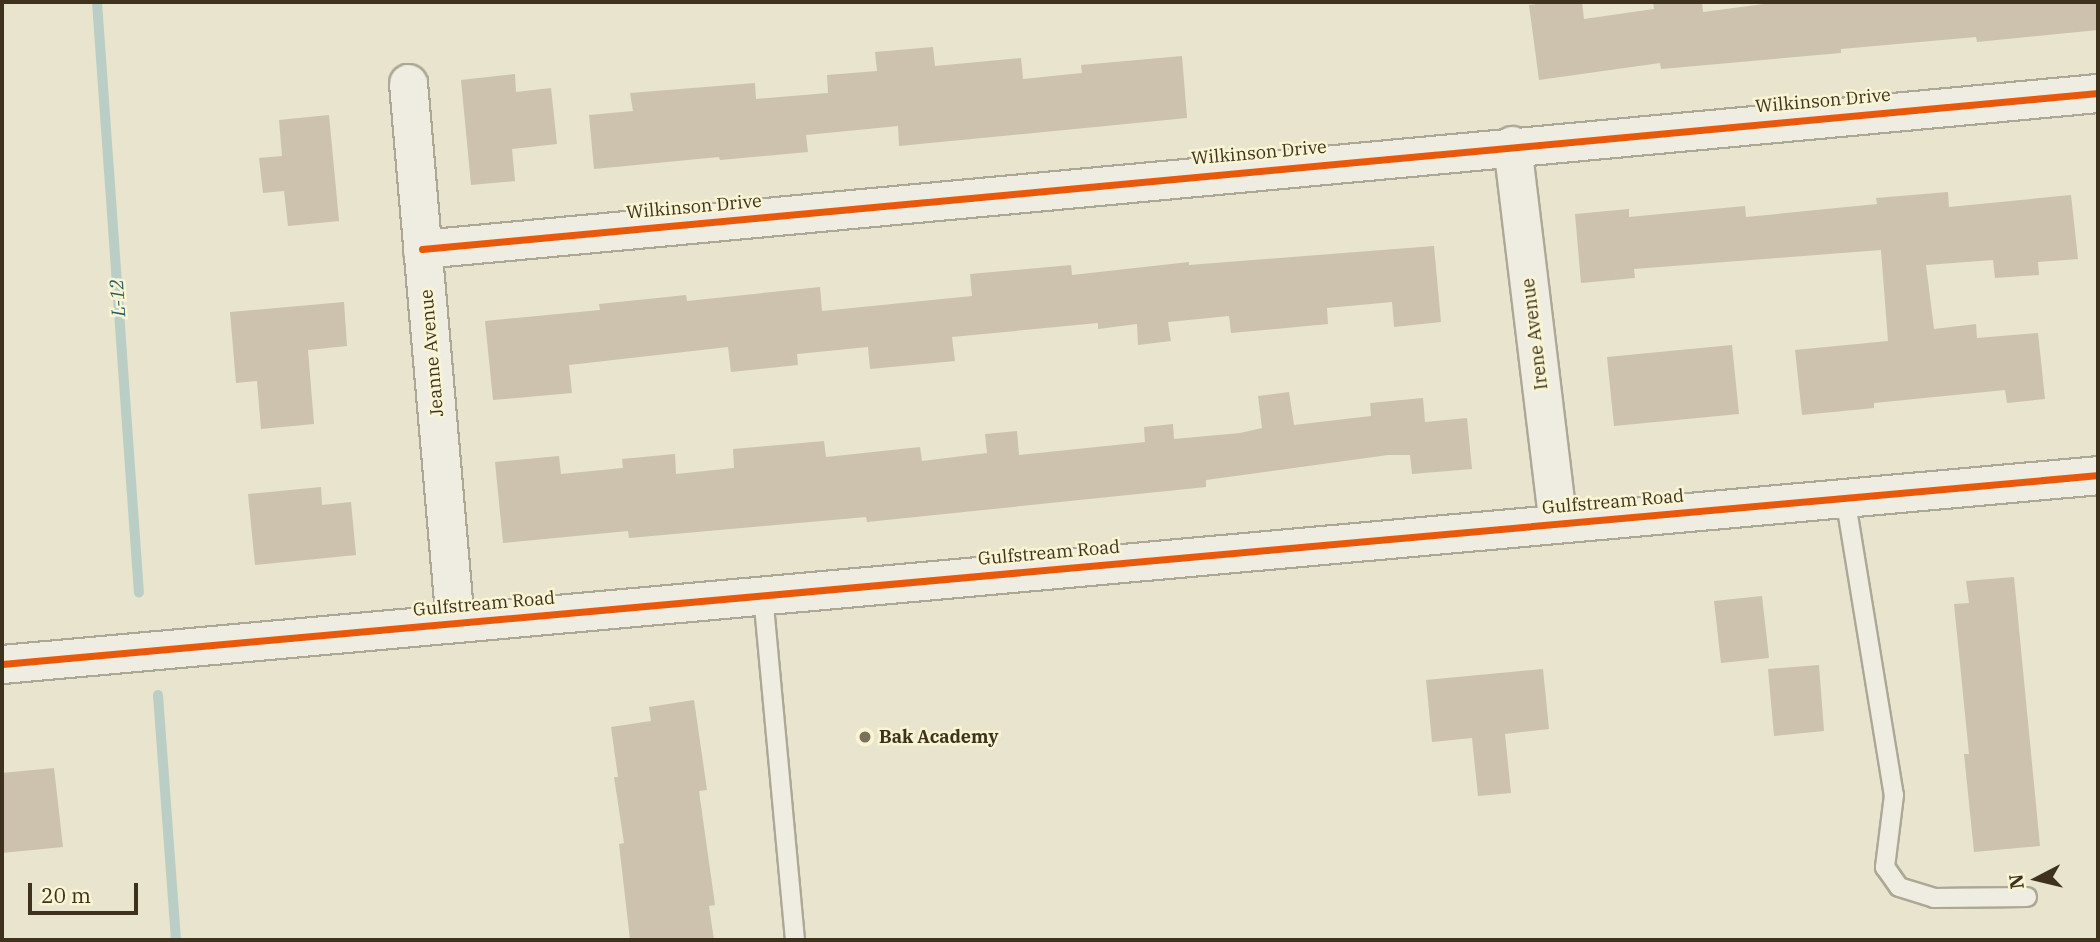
<!DOCTYPE html>
<html>
<head>
<meta charset="utf-8">
<style>
  body { margin:0 }
  #map { position:relative; width:2100px; height:942px; overflow:hidden; background:#e8e4ce; font-family:"IBM Plex Serif",serif }
  div>[style] { position:absolute }
  [style*='--x'] { left:calc(var(--x)*1px); top:calc(var(--y)*1px); width:calc(var(--w)*1px); rotate:calc(var(--a)*1deg) }
  .stream>* { height:10px; margin:-5px; padding:0 5px; transform-origin:5px; border-radius:5px; background:#bacec5 }
  .building>* { inset:0; background:#ccc2ae }
  .roads { filter:drop-shadow(2px 0 #ada896) drop-shadow(-2px 0 #ada896) drop-shadow(0 2px #ada896) drop-shadow(0 -2px #ada896) }
  .service>* { height:18px; margin:-9px; padding:0 9px; transform-origin:9px; border-radius:9px; background:#efede1 }
  .minor>* { height:37px; margin:-18.5px; padding:0 18.5px; transform-origin:18.5px; border-radius:18.5px; background:#efede1 }
  .cycleway>* { height:7px; margin:-3.5px; padding:0 3.5px; transform-origin:3.5px; border-radius:3.5px; background:#e8590c }
  .dots>* { width:19px; height:19px; translate:-50% -50%; box-sizing:border-box; border:4px solid #f9f4d4; border-radius:50% }
  span { translate:-50% -50%; white-space:nowrap; text-align:center; line-height:1.15; -webkit-text-stroke:5px #f9f4d4; paint-order:stroke }
  .street-label { font-size:18px; color:#3e321d }
  .poi-label { font-size:18px; color:#3e321d; font-weight:700 }
  .left { translate:0 -50%; text-align:left }
  .water-label { font-size:19px; color:#2b5a5f; font-style:italic }
  .frame { position:absolute; inset:0; border:4px solid #3e321d; pointer-events:none }
  .north { position:absolute; left:2002px; top:844px; width:70px; height:70px; -webkit-text-stroke:5px #f9f4d4; paint-order:stroke; rotate:263deg; font-size:19px; font-weight:700; line-height:28px; text-align:center; color:#3e321d }
  .north::after { content:''; display:block; margin:auto; width:24px; height:32px; background:#3e321d; clip-path:polygon(50% 0,100% 100%,50% 72%,0 100%) }
  .scale { position:absolute; left:28px; top:883px; width:110px; height:32px; box-sizing:border-box; border:4px solid #3e321d; border-top:0; padding-left:9px; font-size:21px; line-height:24px; white-space:nowrap; color:#3e321d; -webkit-text-stroke:5px #f9f4d4; paint-order:stroke }
</style>
</head>
<body>
<div id="map">
  <div class="stream">
    <div style="--x:97;--y:2;--w:592;--a:85.94"></div>
    <div style="--x:158;--y:695;--w:246;--a:85.8"></div>
  </div>
  <div class="building">
    <div style="clip-path:polygon(1554px 2px,1582px 2px,1584px 19px,1654px 9px,1653px 2px,1702px 2px,1703px 12px,1764px 4px,1764px 2px,2098px 2px,2098px 30px,1977px 42px,1976px 37px,1841px 49px,1841px 53px,1661px 69px,1660px 63px,1539px 80px,1529px 5px)"></div>
    <div style="clip-path:polygon(933px 47px,935px 66px,1021px 58px,1023px 79px,1082px 73px,1081px 65px,1182px 56px,1187px 118px,899px 146px,898px 126px,806px 135px,808px 152px,720px 160px,719px 157px,594px 169px,589px 115px,633px 111px,630px 93px,755px 83px,756px 99px,828px 93px,827px 75px,877px 71px,875px 52px)"></div>
    <div style="clip-path:polygon(515px 74px,516px 92px,551px 88px,557px 144px,512px 149px,515px 181px,471px 185px,461px 80px)"></div>
    <div style="clip-path:polygon(329px 115px,339px 221px,288px 226px,284px 191px,263px 193px,259px 158px,282px 156px,279px 120px)"></div>
    <div style="clip-path:polygon(1948px 192px,1949px 207px,2071px 195px,2078px 259px,2038px 262px,2039px 275px,1995px 278px,1993px 260px,1926px 265px,1934px 329px,1976px 324px,1977px 338px,2038px 333px,2045px 399px,2007px 403px,2005px 390px,1874px 403px,1874px 408px,1802px 415px,1795px 350px,1888px 341px,1881px 250px,1634px 269px,1635px 278px,1581px 283px,1575px 214px,1629px 209px,1629px 217px,1745px 206px,1746px 217px,1877px 204px,1876px 198px)"></div>
    <div style="clip-path:polygon(1434px 246px,1441px 322px,1394px 327px,1392px 302px,1327px 308px,1328px 324px,1231px 333px,1229px 316px,1168px 322px,1171px 341px,1138px 345px,1137px 324px,1098px 329px,1098px 323px,952px 337px,955px 361px,870px 369px,868px 347px,797px 354px,798px 365px,731px 372px,728px 347px,569px 365px,572px 393px,493px 400px,485px 321px,600px 310px,599px 304px,686px 295px,687px 301px,820px 287px,822px 311px,972px 296px,970px 274px,1071px 265px,1072px 275px,1189px 262px,1189px 265px)"></div>
    <div style="clip-path:polygon(344px 302px,347px 346px,308px 350px,314px 424px,261px 429px,257px 381px,236px 383px,230px 312px)"></div>
    <div style="clip-path:polygon(1732px 345px,1739px 414px,1614px 426px,1607px 357px)"></div>
    <div style="clip-path:polygon(1289px 392px,1294px 425px,1371px 416px,1370px 403px,1423px 398px,1425px 422px,1467px 418px,1472px 469px,1412px 474px,1410px 455px,1388px 455px,1206px 480px,1206px 487px,867px 522px,866px 517px,629px 538px,628px 531px,503px 543px,495px 462px,559px 456px,561px 474px,623px 468px,622px 459px,675px 454px,676px 474px,734px 468px,733px 449px,824px 441px,826px 457px,920px 447px,922px 461px,987px 453px,985px 434px,1017px 431px,1019px 455px,1145px 442px,1144px 427px,1173px 424px,1174px 439px,1240px 433px,1262px 428px,1258px 396px)"></div>
    <div style="clip-path:polygon(321px 487px,322px 505px,351px 502px,356px 555px,255px 565px,248px 494px)"></div>
    <div style="clip-path:polygon(2014px 577px,2040px 846px,1974px 852px,1964px 754px,1969px 754px,1954px 604px,1969px 603px,1966px 581px)"></div>
    <div style="clip-path:polygon(1762px 596px,1769px 658px,1721px 663px,1714px 601px)"></div>
    <div style="clip-path:polygon(1819px 665px,1824px 731px,1774px 736px,1768px 669px)"></div>
    <div style="clip-path:polygon(1543px 669px,1549px 729px,1505px 734px,1511px 793px,1478px 796px,1472px 738px,1432px 742px,1426px 680px)"></div>
    <div style="clip-path:polygon(694px 700px,707px 790px,699px 791px,715px 905px,709px 906px,714px 940px,630px 940px,619px 844px,624px 843px,614px 777px,618px 777px,611px 727px,651px 721px,649px 707px)"></div>
    <div style="clip-path:polygon(54px 768px,63px 847px,2px 853px,2px 773px)"></div>
  </div>
  <div class="roads">
    <div class="service">
      <div style="--x:1845;--y:497;--w:302;--a:80.7"></div>
      <div style="--x:1894;--y:795;--w:73;--a:97.1"></div>
      <div style="--x:1885;--y:867;--w:24;--a:55"></div>
      <div style="--x:1899;--y:887;--w:37;--a:17"></div>
      <div style="--x:1934;--y:898;--w:93;--a:-0.6"></div>
      <div style="--x:763;--y:595;--w:346;--a:84.7"></div>
    </div>
    <div class="minor">
      <div style="--x:408;--y:83;--w:542;--a:85.03"></div>
      <div style="--x:1512;--y:145;--w:381;--a:83.1"></div>
      <div style="--x:422;--y:249;--w:1683;--a:-5.32"></div>
      <div style="--x:2;--y:664;--w:2105;--a:-5.15"></div>
    </div>
  </div>
  <div class="cycleway">
    <div style="--x:422;--y:249;--w:1683;--a:-5.32"></div>
    <div style="--x:2;--y:664;--w:2105;--a:-5.15"></div>
  </div>
  <div class="dots">
    <div style="left:865px;top:737px;background:#7a705b"></div>
  </div>
  <div class="street-label">
    <span style="left:1823px;top:101px;rotate:-5deg">Wilkinson Drive</span>
    <span style="left:1259px;top:153px;rotate:-5deg">Wilkinson Drive</span>
    <span style="left:694px;top:207px;rotate:-5deg">Wilkinson Drive</span>
    <span style="left:1535px;top:334px;rotate:-97deg">Irene Avenue</span>
    <span style="left:432px;top:353px;rotate:-95deg">Jeanne Avenue</span>
    <span style="left:1613px;top:502px;rotate:-5deg">Gulfstream Road</span>
    <span style="left:1049px;top:553px;rotate:-5deg">Gulfstream Road</span>
    <span style="left:484px;top:604px;rotate:-5deg">Gulfstream Road</span>
  </div>
  <div class="poi-label">
    <span class="left" style="left:879px;top:737px">Bak Academy</span>
  </div>
  <div class="water-label">
    <span style="left:118px;top:298px;rotate:-94deg">L-12</span>
  </div>
  <div class="frame"></div>
  <div class="north">N</div>
  <div class="scale">20 m</div>
</div>
</body>
</html>
